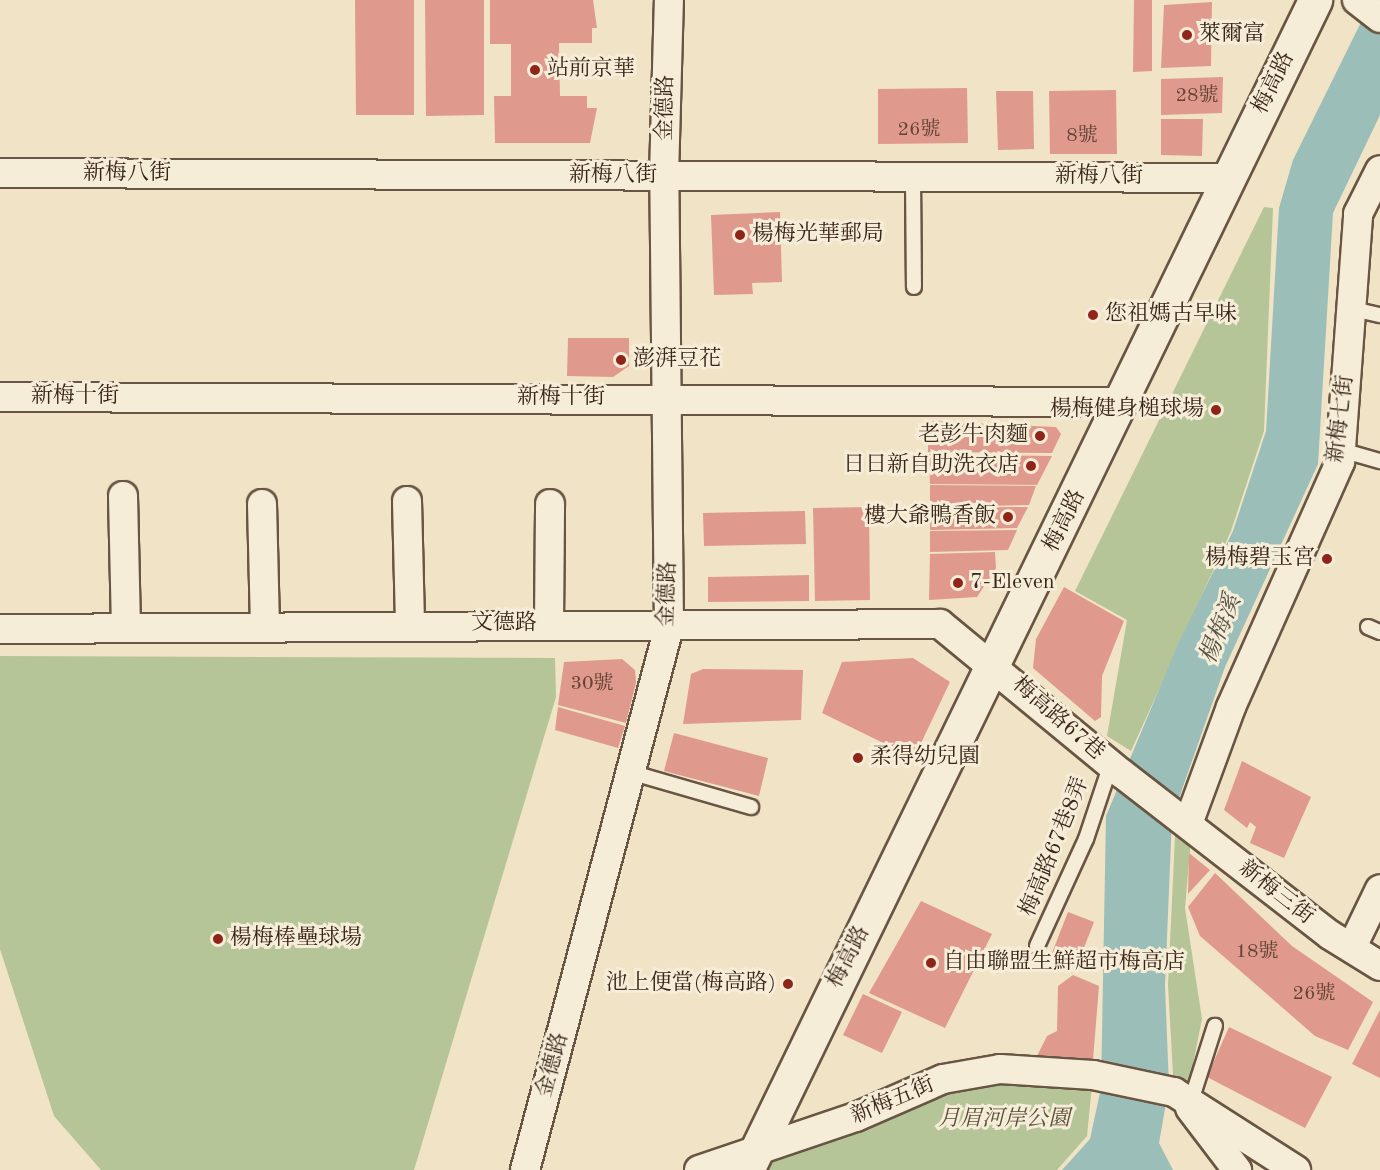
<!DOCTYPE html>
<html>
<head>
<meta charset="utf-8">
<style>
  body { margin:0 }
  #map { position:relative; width:1380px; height:1170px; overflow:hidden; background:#f1e3c5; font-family:"Old Standard TT","Noto Serif TC",serif }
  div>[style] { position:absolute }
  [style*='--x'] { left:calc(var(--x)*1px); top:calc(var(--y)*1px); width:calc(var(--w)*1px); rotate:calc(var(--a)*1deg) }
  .green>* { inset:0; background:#b5c598 }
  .water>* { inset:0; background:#9bbeb8 }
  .building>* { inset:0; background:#df9a8d }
  .roads { filter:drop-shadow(2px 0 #685543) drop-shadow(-2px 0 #685543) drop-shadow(0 2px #685543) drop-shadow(0 -2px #685543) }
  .service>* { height:14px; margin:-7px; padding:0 7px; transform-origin:7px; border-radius:7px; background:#f6edd9 }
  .minor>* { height:28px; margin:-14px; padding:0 14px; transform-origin:14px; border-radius:14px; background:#f6edd9 }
  .tertiary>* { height:33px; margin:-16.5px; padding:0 16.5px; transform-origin:16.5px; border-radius:16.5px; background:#f6edd9 }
  .dots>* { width:16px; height:16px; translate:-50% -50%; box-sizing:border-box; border:3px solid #f6edd9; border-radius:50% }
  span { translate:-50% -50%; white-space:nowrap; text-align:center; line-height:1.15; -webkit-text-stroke:6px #f6edd9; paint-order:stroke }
  .number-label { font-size:20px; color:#634335 }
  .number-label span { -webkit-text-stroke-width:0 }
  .poi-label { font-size:22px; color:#3a2618 }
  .left { translate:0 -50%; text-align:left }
  .right { translate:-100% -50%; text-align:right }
  .street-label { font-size:22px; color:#3a2618 }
  .park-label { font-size:22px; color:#594e38; font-style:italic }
  .water-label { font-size:24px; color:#575448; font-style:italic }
</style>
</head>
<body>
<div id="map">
  <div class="green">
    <div style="clip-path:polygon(1264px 207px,1273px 208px,1264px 431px,1231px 531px,1131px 751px,1107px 736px,1127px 620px,1075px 591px)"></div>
    <div style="clip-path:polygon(0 656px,555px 658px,556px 697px,414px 1170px,101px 1170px,54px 1116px,0 949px)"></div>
    <div style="clip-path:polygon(1176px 815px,1192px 827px,1185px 908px,1202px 1019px,1186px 1099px,1174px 1092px,1168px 985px)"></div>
    <div style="clip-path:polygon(1093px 1075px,1087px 1136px,1057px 1170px,747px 1170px,943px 1079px)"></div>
  </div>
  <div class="water">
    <div style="clip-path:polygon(1372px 0,1380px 0,1380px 115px,1333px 213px,1318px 464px,1225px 667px,1172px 818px,1165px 986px,1169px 1086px,1159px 1143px,1173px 1170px,1062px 1170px,1090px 1139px,1101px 1088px,1106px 816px,1178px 644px,1233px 531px,1266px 431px,1279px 208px,1293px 160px)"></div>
  </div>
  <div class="building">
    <div style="clip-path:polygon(355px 0,414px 0,414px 115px,356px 115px)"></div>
    <div style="clip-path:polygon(425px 0,484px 0,484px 115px,426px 116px)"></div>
    <div style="clip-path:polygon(490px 0,593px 0,597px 28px,592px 28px,592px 43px,559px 43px,560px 96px,587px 96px,587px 108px,597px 108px,590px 143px,495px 143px,494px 96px,511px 96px,511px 44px,490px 44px)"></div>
    <div style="clip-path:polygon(1134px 0,1152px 0,1152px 71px,1133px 72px)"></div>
    <div style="clip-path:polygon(1212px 2px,1211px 66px,1161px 68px,1164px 5px)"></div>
    <div style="clip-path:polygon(1223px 77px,1222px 113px,1161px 115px,1161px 79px)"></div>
    <div style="clip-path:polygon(967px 88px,968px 143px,878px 144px,878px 89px)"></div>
    <div style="clip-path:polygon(1116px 90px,1117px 154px,1050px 154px,1049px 91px)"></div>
    <div style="clip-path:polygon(996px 91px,1033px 91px,1034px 149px,998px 150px)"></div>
    <div style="clip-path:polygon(1161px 119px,1203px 119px,1202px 156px,1161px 155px)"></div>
    <div style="clip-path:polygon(780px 212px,782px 282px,752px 283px,753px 294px,714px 295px,711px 215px)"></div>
    <div style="clip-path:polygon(568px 338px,629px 338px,629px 366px,613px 377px,567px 376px)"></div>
    <div style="clip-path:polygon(928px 421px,1056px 427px,1061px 434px,1052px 453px,928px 452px)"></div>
    <div style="clip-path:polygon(929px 454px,1052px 456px,1037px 485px,930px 484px)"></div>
    <div style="clip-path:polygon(930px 485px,1036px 486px,1029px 505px,930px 507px)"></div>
    <div style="clip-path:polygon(869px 507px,870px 600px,815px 601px,813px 508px)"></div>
    <div style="clip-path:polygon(1028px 507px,1017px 528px,930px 530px,930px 508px)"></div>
    <div style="clip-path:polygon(805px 511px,806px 544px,704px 546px,703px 513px)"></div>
    <div style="clip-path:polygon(1017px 530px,1008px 550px,930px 552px,930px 531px)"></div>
    <div style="clip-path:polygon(995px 552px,996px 568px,977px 597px,929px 600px,930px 554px)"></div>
    <div style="clip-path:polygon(809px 575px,809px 601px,708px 602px,708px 577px)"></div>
    <div style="clip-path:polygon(1064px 587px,1124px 621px,1102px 676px,1101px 717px,1095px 721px,1033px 668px,1036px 639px)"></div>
    <div style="clip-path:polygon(913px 658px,950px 682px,914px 758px,822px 713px,842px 662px)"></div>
    <div style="clip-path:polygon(622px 659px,635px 670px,636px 683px,626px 723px,558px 705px,564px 662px)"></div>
    <div style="clip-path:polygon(703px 669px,803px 670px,801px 720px,683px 724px,691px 674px)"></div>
    <div style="clip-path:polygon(558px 707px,625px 726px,618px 748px,555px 730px)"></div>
    <div style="clip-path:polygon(674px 733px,768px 758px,759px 796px,664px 771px)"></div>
    <div style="clip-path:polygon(1242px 761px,1311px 797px,1284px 858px,1250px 843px,1256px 827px,1250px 822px,1247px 828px,1224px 810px)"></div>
    <div style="clip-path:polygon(1189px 853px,1210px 870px,1188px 894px)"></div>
    <div style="clip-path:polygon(1215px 873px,1292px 946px,1373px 1002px,1348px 1050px,1315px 1036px,1200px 936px,1188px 907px)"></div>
    <div style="clip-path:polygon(921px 901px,992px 934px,945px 1028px,869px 993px)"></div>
    <div style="clip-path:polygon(1068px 912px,1094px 922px,1076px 968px,1050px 958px)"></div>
    <div style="clip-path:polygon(1073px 975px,1099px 986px,1093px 1060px,1037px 1056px,1047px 1036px,1057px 1031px,1058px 986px)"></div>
    <div style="clip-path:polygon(863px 994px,902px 1012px,882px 1053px,843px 1035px)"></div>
    <div style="clip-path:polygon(1380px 1010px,1380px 1078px,1352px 1064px)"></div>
    <div style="clip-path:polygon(1229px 1027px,1332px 1077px,1305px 1128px,1207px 1077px)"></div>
  </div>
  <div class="roads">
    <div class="service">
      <div style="--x:913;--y:177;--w:110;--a:89.5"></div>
      <div style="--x:1353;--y:309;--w:28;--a:13"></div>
      <div style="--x:1341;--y:450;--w:41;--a:15.8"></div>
      <div style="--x:1368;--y:627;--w:13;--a:23"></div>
      <div style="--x:633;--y:773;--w:123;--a:16.1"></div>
      <div style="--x:1037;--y:946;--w:118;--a:-65.4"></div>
      <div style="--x:1086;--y:839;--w:79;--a:-71.6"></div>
      <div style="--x:1191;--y:1101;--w:79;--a:-72.3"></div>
    </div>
    <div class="minor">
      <div style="--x:1357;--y:0;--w:29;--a:38"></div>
      <div style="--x:0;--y:173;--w:1227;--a:0.23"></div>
      <div style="--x:0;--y:397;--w:1123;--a:0.26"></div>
      <div style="--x:123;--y:496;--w:129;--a:88.7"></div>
      <div style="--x:407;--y:501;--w:123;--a:88.6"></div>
      <div style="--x:262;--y:504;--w:120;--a:88.6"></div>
      <div style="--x:549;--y:625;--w:121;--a:-89.5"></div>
      <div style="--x:0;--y:629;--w:940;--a:-0.3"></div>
      <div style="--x:940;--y:624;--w:234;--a:39.5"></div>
      <div style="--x:1121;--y:773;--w:264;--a:37.8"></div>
      <div style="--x:1330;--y:935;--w:59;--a:31.8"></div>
      <div style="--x:1188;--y:824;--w:125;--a:-69.8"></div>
      <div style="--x:1231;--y:707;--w:268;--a:-66"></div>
      <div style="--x:1340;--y:462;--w:249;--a:-85.8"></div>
      <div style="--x:1358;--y:214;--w:49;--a:-63.4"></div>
      <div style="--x:1352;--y:947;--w:64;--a:-64.2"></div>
      <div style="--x:1190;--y:1108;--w:78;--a:52.8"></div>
      <div style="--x:525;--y:1170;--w:562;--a:-75.15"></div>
      <div style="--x:669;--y:627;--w:451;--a:-90.6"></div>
      <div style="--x:664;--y:176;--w:176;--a:-88.4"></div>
      <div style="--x:699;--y:1170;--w:166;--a:-18.7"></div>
      <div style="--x:856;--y:1117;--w:95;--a:-23.6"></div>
      <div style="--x:943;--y:1079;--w:58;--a:-10"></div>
      <div style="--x:1000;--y:1069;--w:93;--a:3.7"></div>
      <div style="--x:1093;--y:1075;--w:83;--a:11.9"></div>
      <div style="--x:1174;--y:1092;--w:145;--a:32.6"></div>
    </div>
    <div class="tertiary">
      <div style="--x:747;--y:1170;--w:1301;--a:-64.1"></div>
    </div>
  </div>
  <div class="dots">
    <div style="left:1187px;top:35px;background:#8f2418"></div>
    <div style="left:535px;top:70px;background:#8f2418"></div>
    <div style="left:740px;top:235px;background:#8f2418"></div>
    <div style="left:1093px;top:315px;background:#8f2418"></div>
    <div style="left:621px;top:360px;background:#8f2418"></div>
    <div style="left:1216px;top:410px;background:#8f2418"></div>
    <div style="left:1040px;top:436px;background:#8f2418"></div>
    <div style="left:1031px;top:466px;background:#8f2418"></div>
    <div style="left:1008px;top:517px;background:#8f2418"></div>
    <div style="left:1327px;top:559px;background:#8f2418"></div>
    <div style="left:958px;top:583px;background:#8f2418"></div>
    <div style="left:858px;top:758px;background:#8f2418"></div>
    <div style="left:218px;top:939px;background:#8f2418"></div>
    <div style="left:931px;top:963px;background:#8f2418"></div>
    <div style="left:788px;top:984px;background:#8f2418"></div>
  </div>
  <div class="number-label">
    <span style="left:1197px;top:96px">28號</span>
    <span style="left:919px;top:130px">26號</span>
    <span style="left:1082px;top:136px">8號</span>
    <span style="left:592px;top:684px">30號</span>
    <span style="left:1257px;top:952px">18號</span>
    <span style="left:1314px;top:994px">26號</span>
  </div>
  <div class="poi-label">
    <span class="left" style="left:1199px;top:35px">萊爾富</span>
    <span class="left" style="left:547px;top:70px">站前京華</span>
    <span class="left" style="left:752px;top:235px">楊梅光華郵局</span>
    <span class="left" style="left:1105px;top:315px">您祖媽古早味</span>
    <span class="left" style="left:633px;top:360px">澎湃豆花</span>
    <span class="right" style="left:1204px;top:410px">楊梅健身槌球場</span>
    <span class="right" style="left:1028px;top:436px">老彭牛肉麵</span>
    <span class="right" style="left:1019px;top:466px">日日新自助洗衣店</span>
    <span class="right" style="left:996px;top:517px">樓大爺鴨香飯</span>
    <span class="right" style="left:1315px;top:559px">楊梅碧玉宮</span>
    <span class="left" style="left:970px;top:583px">7-Eleven</span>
    <span class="left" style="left:870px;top:758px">柔得幼兒園</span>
    <span class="left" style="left:230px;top:939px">楊梅棒壘球場</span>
    <span class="left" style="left:943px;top:963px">自由聯盟生鮮超市梅高店</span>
    <span class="right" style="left:776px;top:984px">池上便當(梅高路)</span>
  </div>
  <div class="street-label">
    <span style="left:1274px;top:83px;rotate:-64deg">梅高路</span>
    <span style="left:666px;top:108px;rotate:-89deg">金德路</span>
    <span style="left:127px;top:174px">新梅八街</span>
    <span style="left:613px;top:176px">新梅八街</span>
    <span style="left:1099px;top:177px">新梅八街</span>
    <span style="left:75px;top:397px">新梅十街</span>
    <span style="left:561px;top:398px">新梅十街</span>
    <span style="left:1341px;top:419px;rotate:-83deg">新梅七街</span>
    <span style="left:1065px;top:521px;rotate:-64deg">梅高路</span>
    <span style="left:668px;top:594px;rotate:-88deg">金德路</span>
    <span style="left:504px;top:624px">文德路</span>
    <span style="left:1058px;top:719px;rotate:41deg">梅高路67巷</span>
    <span style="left:1055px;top:847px;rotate:-68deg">梅高路67巷8弄</span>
    <span style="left:1276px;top:893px;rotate:38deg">新梅三街</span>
    <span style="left:849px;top:957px;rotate:-63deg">梅高路</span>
    <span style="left:553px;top:1065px;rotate:-75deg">金德路</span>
    <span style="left:893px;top:1101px;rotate:-23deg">新梅五街</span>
  </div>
  <div class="park-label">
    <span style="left:1004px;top:1120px">月眉河岸公園</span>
  </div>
  <div class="water-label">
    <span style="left:1222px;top:630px;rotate:-68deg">楊梅溪</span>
  </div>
</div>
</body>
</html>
